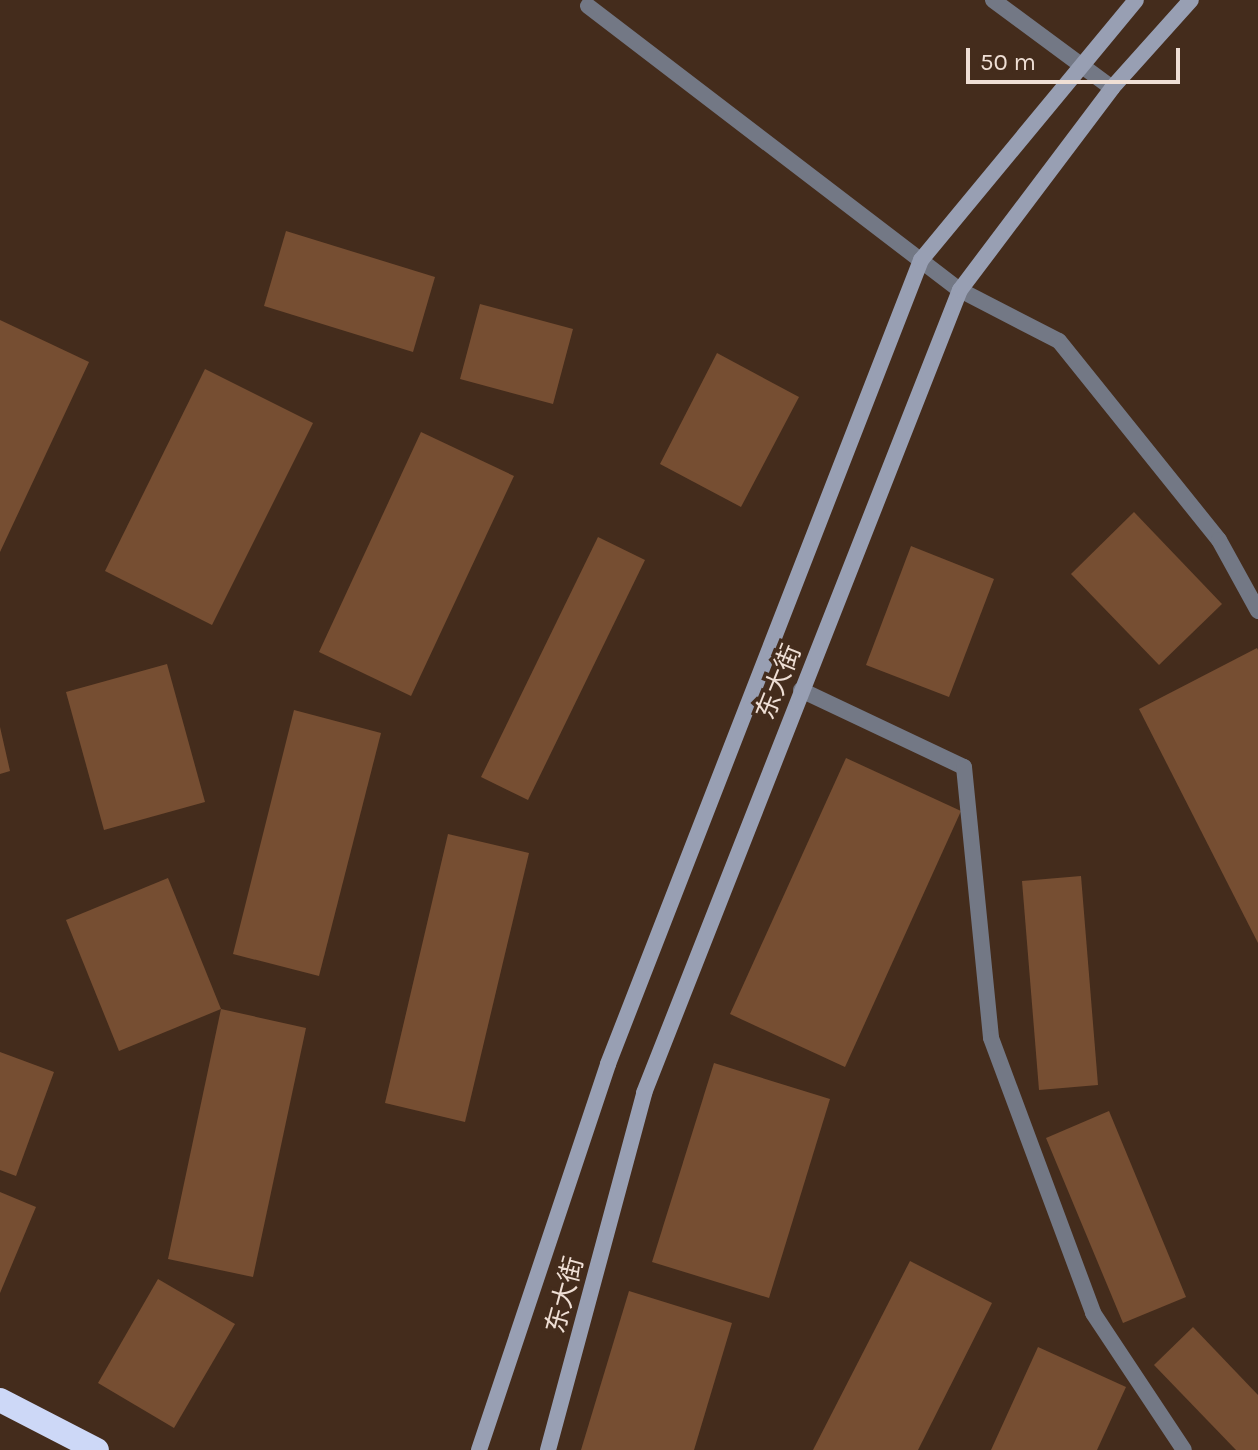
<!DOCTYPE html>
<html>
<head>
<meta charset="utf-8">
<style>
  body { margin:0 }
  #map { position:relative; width:1258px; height:1450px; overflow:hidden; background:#442c1c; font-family:Karla,"Noto Sans SC",sans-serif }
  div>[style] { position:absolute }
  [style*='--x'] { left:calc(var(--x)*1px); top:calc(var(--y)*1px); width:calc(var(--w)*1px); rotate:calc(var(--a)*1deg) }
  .building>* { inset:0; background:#764e32 }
  .street>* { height:16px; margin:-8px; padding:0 8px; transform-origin:8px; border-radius:8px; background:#737885 }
  .secondary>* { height:16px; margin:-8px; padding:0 8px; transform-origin:8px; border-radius:8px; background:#989fb3 }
  .highway>* { height:24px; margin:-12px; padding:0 12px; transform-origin:12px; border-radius:12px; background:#cdd8f7 }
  span { translate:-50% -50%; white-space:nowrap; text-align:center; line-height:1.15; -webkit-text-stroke:7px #442c1c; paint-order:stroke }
  .street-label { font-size:26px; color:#efdfd5 }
  .scale { position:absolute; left:966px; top:48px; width:214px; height:36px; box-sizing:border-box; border:4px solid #efdfd5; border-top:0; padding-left:10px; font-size:24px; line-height:28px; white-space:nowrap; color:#efdfd5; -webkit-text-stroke:6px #442c1c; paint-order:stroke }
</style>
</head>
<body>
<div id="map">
  <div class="building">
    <div style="clip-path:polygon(286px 231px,435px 277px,413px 352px,264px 306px)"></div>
    <div style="clip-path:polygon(480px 304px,573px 329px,553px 404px,460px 379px)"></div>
    <div style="clip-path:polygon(0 320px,89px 362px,0 552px)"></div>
    <div style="clip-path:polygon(717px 353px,799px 397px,741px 507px,660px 464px)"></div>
    <div style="clip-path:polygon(205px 369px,313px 423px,212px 625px,105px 571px)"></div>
    <div style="clip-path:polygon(421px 432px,514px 476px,411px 696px,319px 652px)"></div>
    <div style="clip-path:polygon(1134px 512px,1222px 604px,1159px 665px,1071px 574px)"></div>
    <div style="clip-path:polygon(598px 537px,645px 560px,528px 800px,481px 777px)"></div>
    <div style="clip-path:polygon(911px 546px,994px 579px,949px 697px,866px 665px)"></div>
    <div style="clip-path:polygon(1257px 648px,1258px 650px,1258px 943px,1139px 709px)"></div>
    <div style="clip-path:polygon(167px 664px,205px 802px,104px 830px,66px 692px)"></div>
    <div style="clip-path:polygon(294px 710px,381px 733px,319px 976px,233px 954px)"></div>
    <div style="clip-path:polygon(0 727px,10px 771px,0 774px)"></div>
    <div style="clip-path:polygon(846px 758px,961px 811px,845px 1067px,730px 1014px)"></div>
    <div style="clip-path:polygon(448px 834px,529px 853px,465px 1122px,385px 1103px)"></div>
    <div style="clip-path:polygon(1081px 876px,1098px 1085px,1039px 1090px,1022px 881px)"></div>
    <div style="clip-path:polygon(168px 878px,221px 1009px,119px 1051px,66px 920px)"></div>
    <div style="clip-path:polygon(221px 1009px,306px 1028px,253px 1277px,168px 1259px)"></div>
    <div style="clip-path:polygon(0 1052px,54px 1072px,16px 1176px,0 1170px)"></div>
    <div style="clip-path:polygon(714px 1063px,830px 1099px,769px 1298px,652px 1262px)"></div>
    <div style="clip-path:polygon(1109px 1111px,1186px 1297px,1123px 1323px,1046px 1138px)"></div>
    <div style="clip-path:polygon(0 1192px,36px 1207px,0 1293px)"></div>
    <div style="clip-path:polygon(910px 1261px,992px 1303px,918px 1450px,813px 1450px)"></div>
    <div style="clip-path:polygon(158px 1279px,235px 1324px,174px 1428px,98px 1383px)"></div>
    <div style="clip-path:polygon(629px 1291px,732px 1323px,694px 1450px,581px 1450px)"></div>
    <div style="clip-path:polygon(1193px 1327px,1258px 1395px,1258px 1450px,1236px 1450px,1154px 1365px)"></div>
    <div style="clip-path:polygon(1038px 1347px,1126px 1387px,1097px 1450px,991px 1450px)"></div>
  </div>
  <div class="street">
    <div style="--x:993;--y:0;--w:148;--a:36.5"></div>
    <div style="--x:588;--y:6;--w:468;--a:37.4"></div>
    <div style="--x:960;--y:290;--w:111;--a:27.3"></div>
    <div style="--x:1059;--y:341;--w:255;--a:51.2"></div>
    <div style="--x:1219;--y:540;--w:81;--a:61.2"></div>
    <div style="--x:801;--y:690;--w:180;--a:25.3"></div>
    <div style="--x:964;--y:767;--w:272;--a:84.3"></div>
    <div style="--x:991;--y:1038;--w:293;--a:69.6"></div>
    <div style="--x:1093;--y:1313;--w:164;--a:56.4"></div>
  </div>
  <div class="secondary">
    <div style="--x:479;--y:1450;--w:407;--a:-71.5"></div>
    <div style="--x:608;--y:1064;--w:863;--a:-68.73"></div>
    <div style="--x:921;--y:260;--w:337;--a:-50.4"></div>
    <div style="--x:548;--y:1450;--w:370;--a:-74.9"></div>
    <div style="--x:644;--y:1093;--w:863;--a:-68.52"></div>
    <div style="--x:960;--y:290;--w:253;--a:-53"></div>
    <div style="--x:1112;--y:88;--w:118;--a:-48.1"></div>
  </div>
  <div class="highway">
    <div style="--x:0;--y:1400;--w:109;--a:27.3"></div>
  </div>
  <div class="street-label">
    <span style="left:779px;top:682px;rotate:-68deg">东大街</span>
    <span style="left:565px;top:1295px;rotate:-75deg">东大街</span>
  </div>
  <div class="scale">50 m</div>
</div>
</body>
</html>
